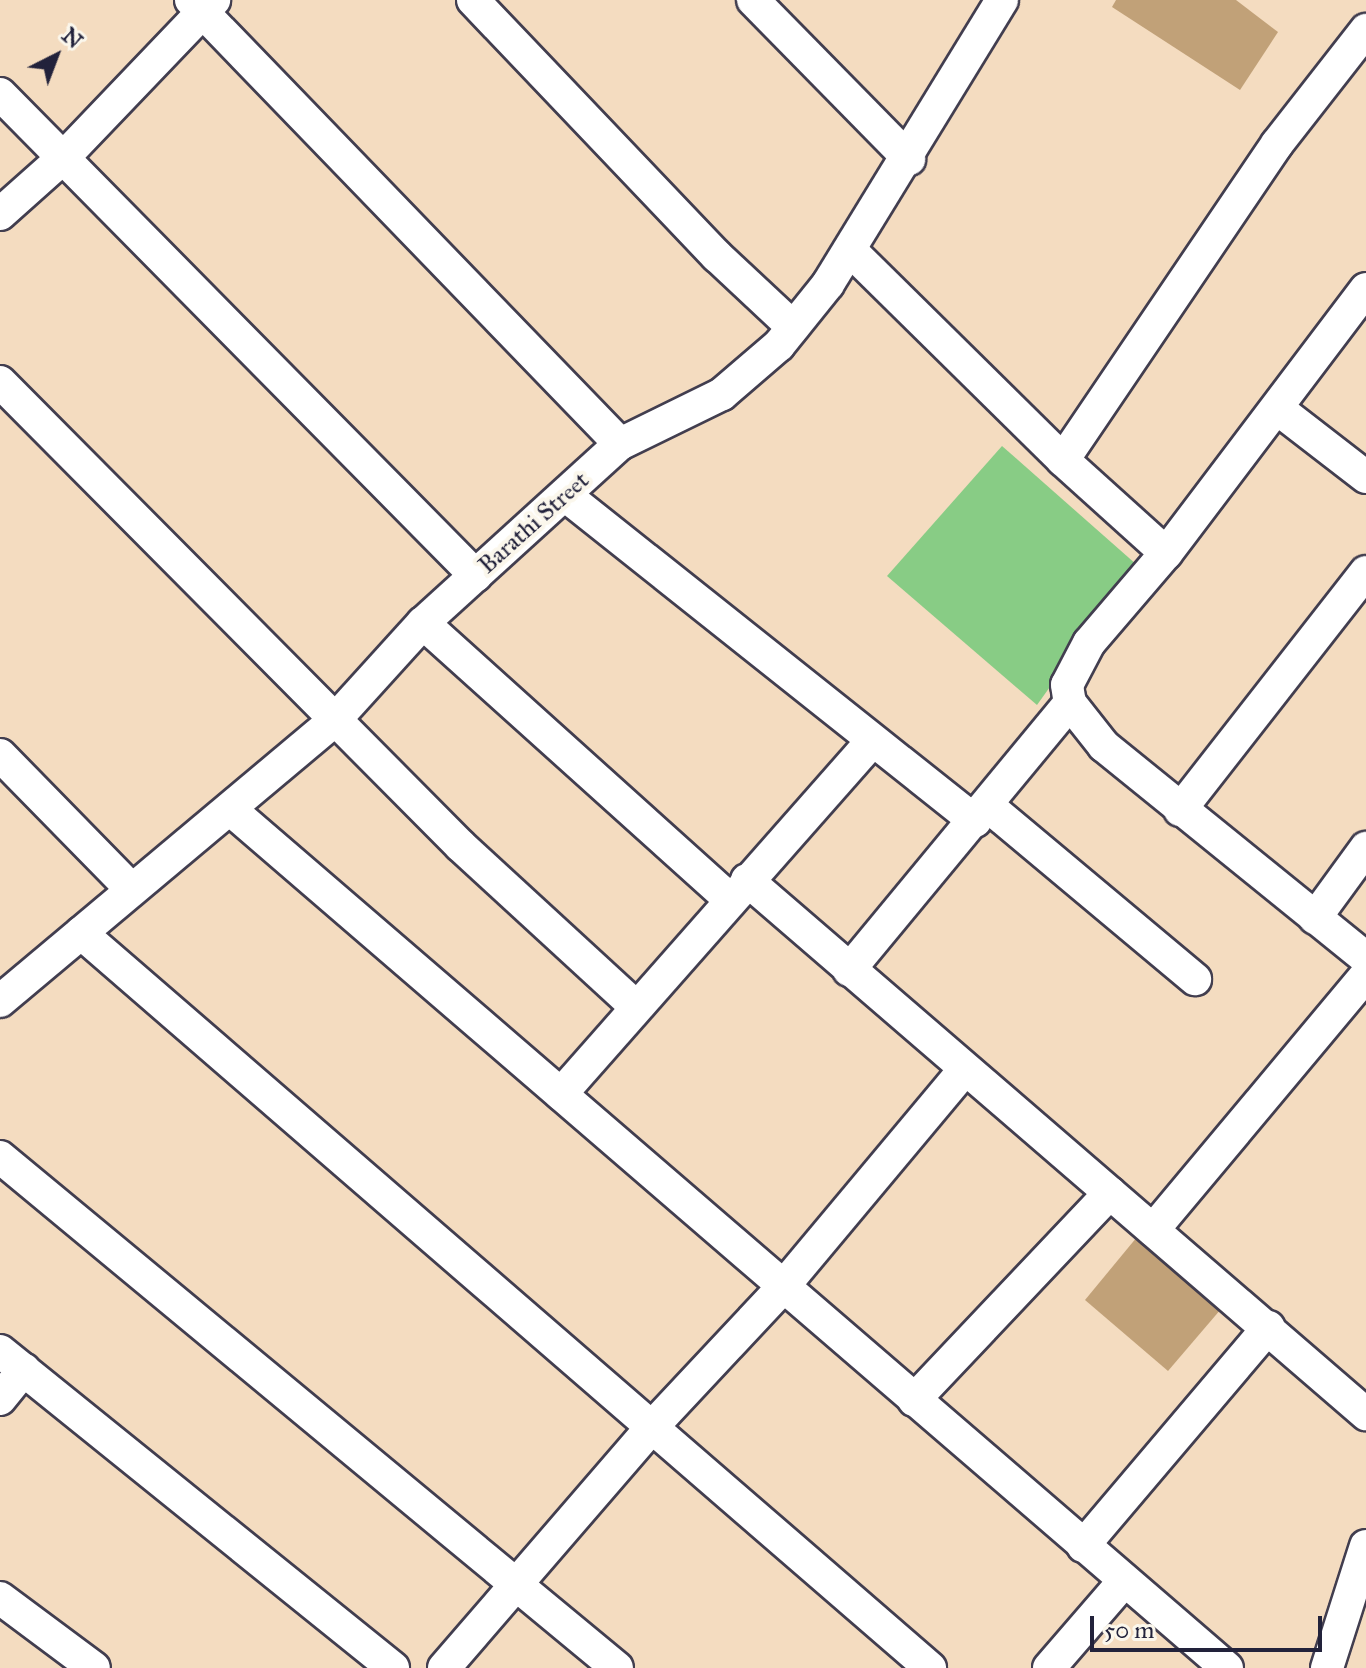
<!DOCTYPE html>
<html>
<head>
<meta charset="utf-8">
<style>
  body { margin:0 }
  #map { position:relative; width:1366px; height:1668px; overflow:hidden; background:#f4dcc0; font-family:"IM FELL Great Primer",serif }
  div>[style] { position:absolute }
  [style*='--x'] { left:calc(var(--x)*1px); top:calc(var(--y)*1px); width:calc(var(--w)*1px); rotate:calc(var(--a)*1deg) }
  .green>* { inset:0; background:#88cc85 }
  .building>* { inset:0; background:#c1a178 }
  .roads { filter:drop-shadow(2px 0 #423e4f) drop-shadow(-2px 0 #423e4f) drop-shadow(0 2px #423e4f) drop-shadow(0 -2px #423e4f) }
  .minor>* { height:32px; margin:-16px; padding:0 16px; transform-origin:16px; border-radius:16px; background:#fff }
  span { translate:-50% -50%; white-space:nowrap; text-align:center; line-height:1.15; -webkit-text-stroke:8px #fbf7ec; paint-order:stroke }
  .street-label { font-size:24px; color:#22223b }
  .north { position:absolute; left:16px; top:16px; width:80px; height:80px; -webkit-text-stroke:6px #fbf7ec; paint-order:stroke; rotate:42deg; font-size:22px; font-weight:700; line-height:32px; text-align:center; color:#22223b }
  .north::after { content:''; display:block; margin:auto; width:28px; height:36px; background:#22223b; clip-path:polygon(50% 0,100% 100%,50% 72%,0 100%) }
  .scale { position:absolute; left:1090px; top:1616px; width:232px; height:36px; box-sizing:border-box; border:4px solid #22223b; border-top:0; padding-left:10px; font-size:24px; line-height:28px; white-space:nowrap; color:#22223b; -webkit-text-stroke:6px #fbf7ec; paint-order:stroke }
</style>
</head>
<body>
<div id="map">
  <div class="green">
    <div style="clip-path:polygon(1002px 446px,1137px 565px,1037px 705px,887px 576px)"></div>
  </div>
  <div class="building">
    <div style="clip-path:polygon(1116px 0,1236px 0,1278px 32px,1240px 90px,1112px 7px)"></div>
    <div style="clip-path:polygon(1137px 1237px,1221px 1309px,1168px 1371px,1085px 1300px)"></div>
  </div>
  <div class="roads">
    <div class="minor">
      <div style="--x:191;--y:0;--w:617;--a:45.98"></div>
      <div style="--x:473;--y:0;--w:354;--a:46.4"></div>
      <div style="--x:717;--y:256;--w:104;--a:43.1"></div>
      <div style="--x:753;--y:0;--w:223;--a:45.5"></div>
      <div style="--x:0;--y:94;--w:677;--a:45.36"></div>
      <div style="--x:0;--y:214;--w:87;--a:-41.7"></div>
      <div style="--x:65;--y:156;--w:216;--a:-46.3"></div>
      <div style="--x:850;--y:250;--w:299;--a:44.6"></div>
      <div style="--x:1063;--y:460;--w:139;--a:42.1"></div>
      <div style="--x:1366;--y:289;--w:331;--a:127.1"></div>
      <div style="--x:1166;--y:553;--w:118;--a:130.5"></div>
      <div style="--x:1089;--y:643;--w:47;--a:117.6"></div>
      <div style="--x:1067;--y:685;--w:18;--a:81"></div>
      <div style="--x:1070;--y:703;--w:55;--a:51.7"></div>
      <div style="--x:1104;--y:746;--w:337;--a:39"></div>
      <div style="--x:0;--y:382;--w:654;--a:45.19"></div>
      <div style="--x:461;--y:846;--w:236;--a:42.6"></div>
      <div style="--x:1278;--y:409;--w:111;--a:37.7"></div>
      <div style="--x:1063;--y:460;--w:382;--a:-55.9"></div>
      <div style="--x:1277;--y:144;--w:145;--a:-52"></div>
      <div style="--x:565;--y:495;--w:524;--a:38.49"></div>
      <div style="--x:423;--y:623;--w:412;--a:42"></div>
      <div style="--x:0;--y:755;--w:187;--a:45.6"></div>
      <div style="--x:988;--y:806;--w:270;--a:39.9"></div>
      <div style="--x:230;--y:809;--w:1316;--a:40.75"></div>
      <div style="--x:1180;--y:810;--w:302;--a:-52"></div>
      <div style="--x:747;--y:880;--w:818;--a:40.78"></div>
      <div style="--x:1315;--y:918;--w:87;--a:-53.9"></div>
      <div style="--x:81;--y:933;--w:1123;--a:40.88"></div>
      <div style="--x:849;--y:970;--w:347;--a:-50.4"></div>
      <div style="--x:0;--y:1001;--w:436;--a:-40"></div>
      <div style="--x:334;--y:721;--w:132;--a:-47.8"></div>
      <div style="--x:423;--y:623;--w:266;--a:-42.3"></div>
      <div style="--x:620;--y:444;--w:114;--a:-26.1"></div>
      <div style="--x:722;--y:394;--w:75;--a:-40.7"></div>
      <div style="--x:779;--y:345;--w:78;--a:-51.2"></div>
      <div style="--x:828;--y:284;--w:333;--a:-58.5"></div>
      <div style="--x:561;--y:1094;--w:470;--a:-48.6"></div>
      <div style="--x:0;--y:1157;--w:801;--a:39.63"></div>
      <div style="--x:1153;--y:1230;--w:332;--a:-50.1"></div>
      <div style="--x:0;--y:1351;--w:505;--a:38.89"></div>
      <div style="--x:0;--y:1399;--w:38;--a:-51"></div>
      <div style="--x:914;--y:1400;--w:285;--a:-46.6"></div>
      <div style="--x:1083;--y:1546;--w:287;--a:-49.7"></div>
      <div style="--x:0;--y:1598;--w:117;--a:36.7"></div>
      <div style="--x:444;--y:1668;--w:318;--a:-49.2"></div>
      <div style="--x:652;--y:1427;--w:190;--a:-46.9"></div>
      <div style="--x:782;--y:1288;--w:284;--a:-50.1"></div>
      <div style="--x:1049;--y:1668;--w:115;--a:-49.2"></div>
      <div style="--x:1327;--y:1668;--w:128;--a:-72.3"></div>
    </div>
  </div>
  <div class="street-label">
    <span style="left:534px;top:523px;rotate:-42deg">Barathi Street</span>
  </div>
  <div class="north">N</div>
  <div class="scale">50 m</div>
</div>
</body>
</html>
